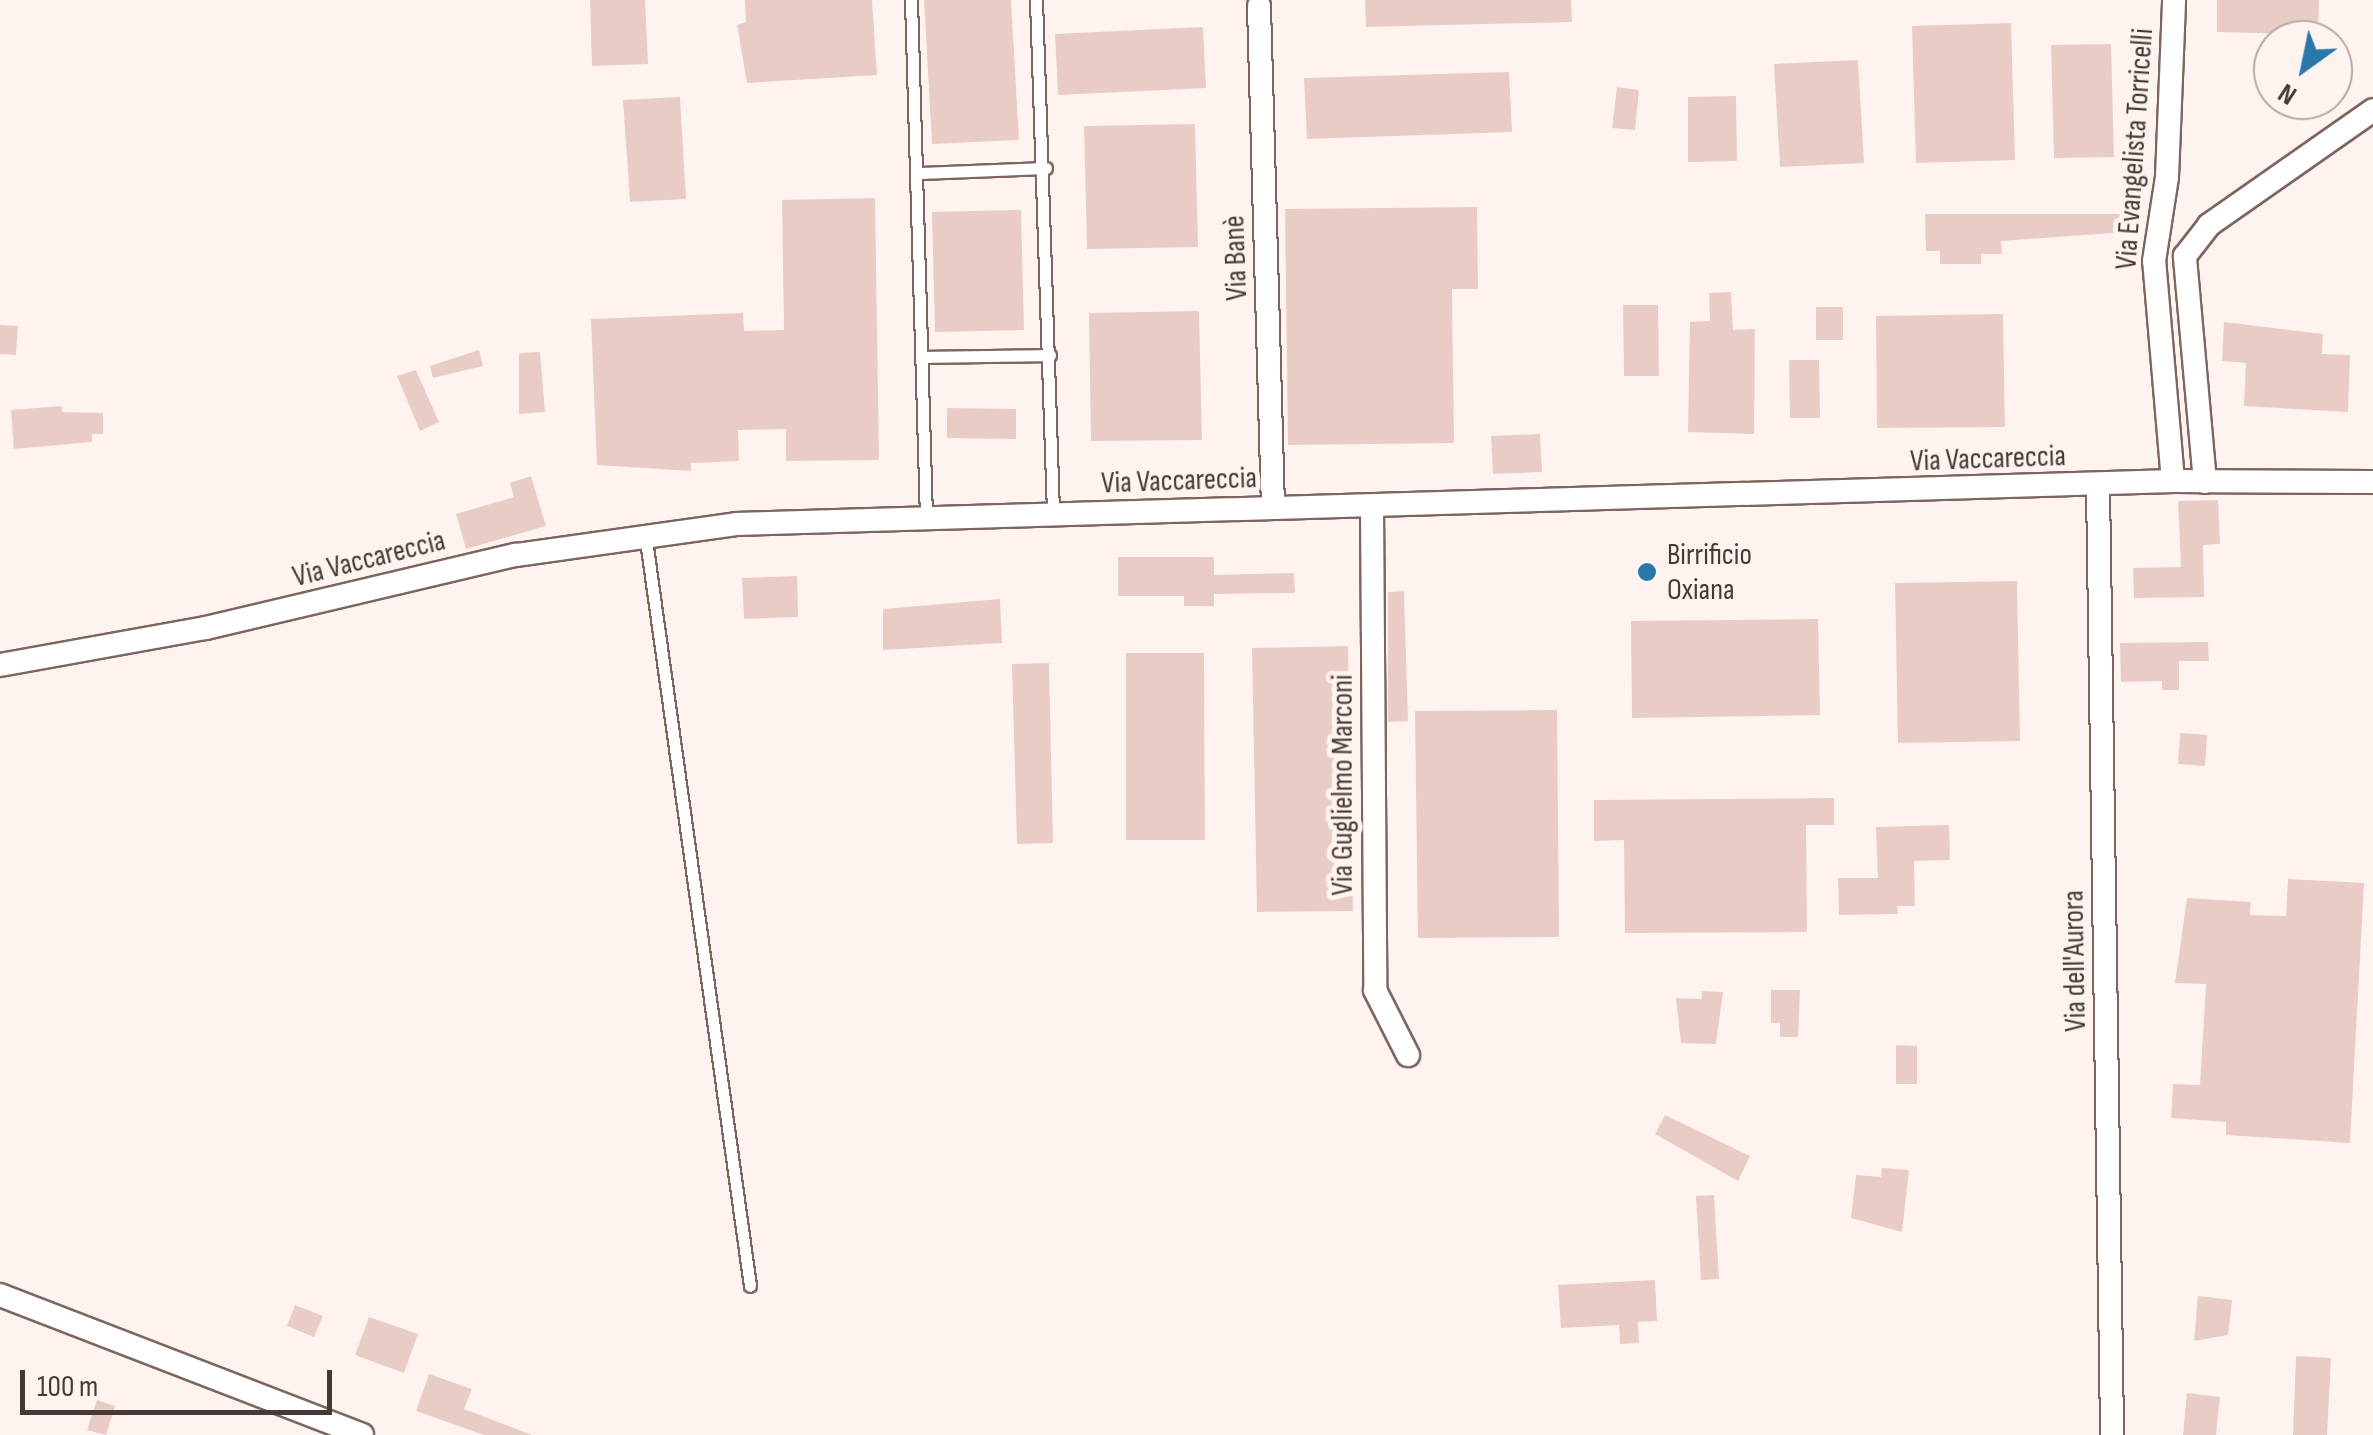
<!DOCTYPE html>
<html>
<head>
<meta charset="utf-8">
<style>
  body { margin:0 }
  #map { position:relative; width:2373px; height:1435px; overflow:hidden; background:#fff3f0; font-family:"Sofia Sans Condensed",sans-serif }
  div>[style] { position:absolute }
  [style*='--x'] { left:calc(var(--x)*1px); top:calc(var(--y)*1px); width:calc(var(--w)*1px); rotate:calc(var(--a)*1deg) }
  .building>* { inset:0; background:#e9ccc6 }
  .roads { filter:drop-shadow(2px 0 #7e6560) drop-shadow(-2px 0 #7e6560) drop-shadow(0 2px #7e6560) drop-shadow(0 -2px #7e6560) }
  .service>* { height:11px; margin:-5.5px; padding:0 5.5px; transform-origin:5.5px; border-radius:5.5px; background:#fff }
  .minor>* { height:22px; margin:-11px; padding:0 11px; transform-origin:11px; border-radius:11px; background:#fff }
  .dots>* { width:28px; height:28px; translate:-50% -50%; box-sizing:border-box; border:5px solid #fff3f0; border-radius:50% }
  span { translate:-50% -50%; white-space:nowrap; text-align:center; line-height:1.15; -webkit-text-stroke:10px #fff3f0; paint-order:stroke }
  .street-label { font-size:30px; color:#453a37 }
  .poi-label { font-size:30px; color:#453a37 }
  .left { translate:0 -50%; text-align:left }
  .north { position:absolute; left:2253px; top:20px; width:100px; height:100px; box-sizing:border-box; background:#fff3f0; border:2px solid #b5a9a6; border-radius:50%; rotate:213deg; font-size:28px; font-weight:700; line-height:40px; text-align:center; color:#453a37 }
  .north::after { content:''; display:block; margin:auto; width:35px; height:45px; background:#2a78ab; clip-path:polygon(50% 0,100% 100%,50% 72%,0 100%) }
  .scale { position:absolute; left:20px; top:1370px; width:312px; height:45px; box-sizing:border-box; border:5px solid #453a37; border-top:0; padding-left:12px; font-size:30px; line-height:35px; white-space:nowrap; color:#453a37; -webkit-text-stroke:8px #fff3f0; paint-order:stroke }
</style>
</head>
<body>
<div id="map">
  <div class="building">
    <div style="clip-path:polygon(590px 0,645px 0,648px 64px,592px 66px)"></div>
    <div style="clip-path:polygon(745px 0,872px 0,877px 75px,747px 83px,737px 25px,746px 22px)"></div>
    <div style="clip-path:polygon(924px 0,1011px 0,1019px 140px,932px 144px)"></div>
    <div style="clip-path:polygon(1365px 0,1571px 0,1572px 22px,1366px 27px)"></div>
    <div style="clip-path:polygon(2217px 0,2319px 0,2318px 35px,2217px 32px)"></div>
    <div style="clip-path:polygon(2011px 23px,2015px 160px,1916px 163px,1912px 26px)"></div>
    <div style="clip-path:polygon(1203px 27px,1206px 88px,1058px 95px,1055px 34px)"></div>
    <div style="clip-path:polygon(2111px 44px,2114px 157px,2054px 158px,2051px 45px)"></div>
    <div style="clip-path:polygon(1858px 60px,1864px 163px,1780px 167px,1774px 64px)"></div>
    <div style="clip-path:polygon(1509px 72px,1512px 132px,1307px 139px,1304px 78px)"></div>
    <div style="clip-path:polygon(1617px 87px,1639px 90px,1635px 130px,1612px 128px)"></div>
    <div style="clip-path:polygon(1736px 96px,1737px 161px,1688px 162px,1688px 97px)"></div>
    <div style="clip-path:polygon(680px 97px,686px 199px,630px 202px,623px 100px)"></div>
    <div style="clip-path:polygon(1195px 124px,1198px 247px,1087px 249px,1084px 126px)"></div>
    <div style="clip-path:polygon(875px 198px,879px 460px,786px 461px,786px 429px,738px 430px,739px 461px,691px 463px,691px 471px,597px 465px,591px 319px,743px 313px,744px 331px,784px 330px,782px 200px)"></div>
    <div style="clip-path:polygon(1477px 207px,1478px 289px,1452px 289px,1454px 443px,1288px 445px,1285px 209px)"></div>
    <div style="clip-path:polygon(1021px 210px,1024px 330px,935px 332px,932px 212px)"></div>
    <div style="clip-path:polygon(1925px 214px,2124px 214px,2125px 232px,2001px 241px,2002px 254px,1981px 254px,1981px 264px,1940px 264px,1940px 251px,1926px 251px)"></div>
    <div style="clip-path:polygon(1731px 292px,1733px 330px,1755px 329px,1754px 434px,1688px 432px,1690px 322px,1710px 321px,1709px 293px)"></div>
    <div style="clip-path:polygon(1623px 305px,1658px 305px,1659px 376px,1624px 376px)"></div>
    <div style="clip-path:polygon(1816px 307px,1843px 307px,1843px 340px,1816px 340px)"></div>
    <div style="clip-path:polygon(1199px 311px,1202px 440px,1091px 441px,1089px 313px)"></div>
    <div style="clip-path:polygon(2003px 314px,2005px 427px,1877px 428px,1876px 316px)"></div>
    <div style="clip-path:polygon(2224px 322px,2323px 334px,2322px 354px,2350px 355px,2348px 412px,2244px 406px,2246px 363px,2222px 361px)"></div>
    <div style="clip-path:polygon(0 325px,18px 326px,16px 355px,0 354px)"></div>
    <div style="clip-path:polygon(479px 350px,483px 366px,433px 378px,430px 366px)"></div>
    <div style="clip-path:polygon(540px 352px,545px 412px,519px 414px,519px 353px)"></div>
    <div style="clip-path:polygon(1789px 360px,1819px 360px,1820px 418px,1790px 418px)"></div>
    <div style="clip-path:polygon(416px 370px,439px 422px,420px 431px,397px 376px)"></div>
    <div style="clip-path:polygon(62px 406px,62px 412px,103px 413px,103px 434px,92px 434px,92px 442px,14px 449px,11px 410px)"></div>
    <div style="clip-path:polygon(947px 408px,1016px 409px,1016px 439px,947px 438px)"></div>
    <div style="clip-path:polygon(1540px 434px,1542px 472px,1493px 474px,1491px 436px)"></div>
    <div style="clip-path:polygon(531px 476px,546px 526px,466px 549px,456px 514px,514px 497px,510px 483px)"></div>
    <div style="clip-path:polygon(2218px 500px,2220px 544px,2203px 545px,2204px 597px,2134px 598px,2133px 568px,2181px 567px,2178px 501px)"></div>
    <div style="clip-path:polygon(1118px 557px,1214px 557px,1214px 575px,1294px 573px,1295px 593px,1214px 594px,1214px 606px,1184px 606px,1184px 596px,1118px 596px)"></div>
    <div style="clip-path:polygon(797px 576px,798px 617px,744px 619px,742px 578px)"></div>
    <div style="clip-path:polygon(2017px 581px,2020px 741px,1898px 743px,1895px 583px)"></div>
    <div style="clip-path:polygon(1404px 591px,1408px 721px,1388px 722px,1388px 592px)"></div>
    <div style="clip-path:polygon(1000px 599px,1002px 643px,883px 650px,883px 609px)"></div>
    <div style="clip-path:polygon(1818px 619px,1820px 715px,1632px 718px,1631px 621px)"></div>
    <div style="clip-path:polygon(2208px 642px,2209px 661px,2179px 661px,2179px 690px,2162px 690px,2162px 681px,2121px 682px,2120px 643px)"></div>
    <div style="clip-path:polygon(1348px 646px,1353px 911px,1257px 912px,1252px 648px)"></div>
    <div style="clip-path:polygon(1126px 653px,1204px 653px,1205px 840px,1126px 840px)"></div>
    <div style="clip-path:polygon(1049px 663px,1053px 843px,1017px 844px,1012px 664px)"></div>
    <div style="clip-path:polygon(1557px 710px,1559px 937px,1418px 938px,1415px 711px)"></div>
    <div style="clip-path:polygon(2180px 733px,2207px 735px,2205px 766px,2178px 764px)"></div>
    <div style="clip-path:polygon(1834px 798px,1834px 825px,1806px 825px,1807px 932px,1625px 933px,1624px 840px,1594px 841px,1594px 800px)"></div>
    <div style="clip-path:polygon(1949px 825px,1950px 860px,1914px 861px,1915px 906px,1897px 906px,1898px 914px,1839px 915px,1838px 878px,1878px 878px,1876px 827px)"></div>
    <div style="clip-path:polygon(2288px 879px,2364px 883px,2350px 1143px,2226px 1135px,2226px 1122px,2171px 1118px,2173px 1084px,2200px 1085px,2206px 984px,2175px 983px,2187px 898px,2251px 902px,2250px 915px,2286px 916px)"></div>
    <div style="clip-path:polygon(1771px 990px,1800px 990px,1798px 1037px,1780px 1037px,1780px 1023px,1771px 1023px)"></div>
    <div style="clip-path:polygon(1702px 991px,1723px 992px,1716px 1044px,1681px 1043px,1676px 998px,1702px 999px)"></div>
    <div style="clip-path:polygon(1896px 1045px,1917px 1046px,1917px 1084px,1896px 1084px)"></div>
    <div style="clip-path:polygon(1665px 1115px,1750px 1156px,1738px 1181px,1655px 1134px)"></div>
    <div style="clip-path:polygon(1882px 1168px,1909px 1170px,1902px 1232px,1851px 1218px,1856px 1175px,1881px 1177px)"></div>
    <div style="clip-path:polygon(1714px 1195px,1719px 1279px,1701px 1280px,1696px 1196px)"></div>
    <div style="clip-path:polygon(1655px 1280px,1657px 1321px,1638px 1322px,1639px 1343px,1620px 1344px,1619px 1325px,1561px 1328px,1558px 1285px)"></div>
    <div style="clip-path:polygon(2198px 1296px,2232px 1300px,2228px 1335px,2194px 1341px)"></div>
    <div style="clip-path:polygon(295px 1305px,323px 1316px,314px 1337px,287px 1326px)"></div>
    <div style="clip-path:polygon(369px 1317px,418px 1334px,404px 1373px,355px 1355px)"></div>
    <div style="clip-path:polygon(2296px 1356px,2331px 1358px,2327px 1435px,2293px 1435px)"></div>
    <div style="clip-path:polygon(429px 1374px,472px 1389px,464px 1409px,532px 1435px,484px 1435px,416px 1411px)"></div>
    <div style="clip-path:polygon(2187px 1393px,2220px 1397px,2216px 1435px,2183px 1435px)"></div>
    <div style="clip-path:polygon(97px 1400px,115px 1406px,106px 1435px,87px 1430px)"></div>
  </div>
  <div class="roads">
    <div class="service">
      <div style="--x:911;--y:0;--w:518;--a:88.34"></div>
      <div style="--x:1036;--y:0;--w:513;--a:88.1"></div>
      <div style="--x:920;--y:173;--w:126;--a:-2.3"></div>
      <div style="--x:925;--y:357;--w:125;--a:-0.9"></div>
      <div style="--x:645;--y:533;--w:760;--a:82.06"></div>
    </div>
    <div class="minor">
      <div style="--x:1259;--y:6;--w:502;--a:88.4"></div>
      <div style="--x:2173;--y:481;--w:221;--a:-94.9"></div>
      <div style="--x:2154;--y:261;--w:85;--a:-81.2"></div>
      <div style="--x:2167;--y:177;--w:177;--a:-87.7"></div>
      <div style="--x:2205;--y:482;--w:227;--a:-95.1"></div>
      <div style="--x:2185;--y:256;--w:39;--a:-52"></div>
      <div style="--x:2209;--y:225;--w:200;--a:-35"></div>
      <div style="--x:2098;--y:486;--w:949;--a:89.15"></div>
      <div style="--x:1372;--y:506;--w:484;--a:89.6"></div>
      <div style="--x:1375;--y:990;--w:73;--a:63.1"></div>
      <div style="--x:0;--y:665;--w:209;--a:-10.2"></div>
      <div style="--x:206;--y:628;--w:318;--a:-13.3"></div>
      <div style="--x:516;--y:555;--w:222;--a:-8"></div>
      <div style="--x:736;--y:524;--w:1438;--a:-1.71"></div>
      <div style="--x:2173;--y:481;--w:200;--a:0.3"></div>
      <div style="--x:0;--y:1295;--w:388;--a:21.1"></div>
    </div>
  </div>
  <div class="dots">
    <div style="left:1647px;top:572px;background:#2a78ab"></div>
  </div>
  <div class="street-label">
    <span style="left:2135px;top:149px;rotate:-86deg">Via Evangelista Torricelli</span>
    <span style="left:1236px;top:258px;rotate:-92deg">Via Banè</span>
    <span style="left:1988px;top:459px;rotate:-2deg">Via Vaccareccia</span>
    <span style="left:1179px;top:481px;rotate:-2deg">Via Vaccareccia</span>
    <span style="left:369px;top:559px;rotate:-14deg">Via Vaccareccia</span>
    <span style="left:1343px;top:785px;rotate:-90deg">Via Guglielmo Marconi</span>
    <span style="left:2075px;top:961px;rotate:-91deg">Via dell'Aurora</span>
  </div>
  <div class="poi-label">
    <span class="left" style="left:1667px;top:572px">Birrificio<br>Oxiana</span>
  </div>
  <div class="north">N</div>
  <div class="scale">100 m</div>
</div>
</body>
</html>
